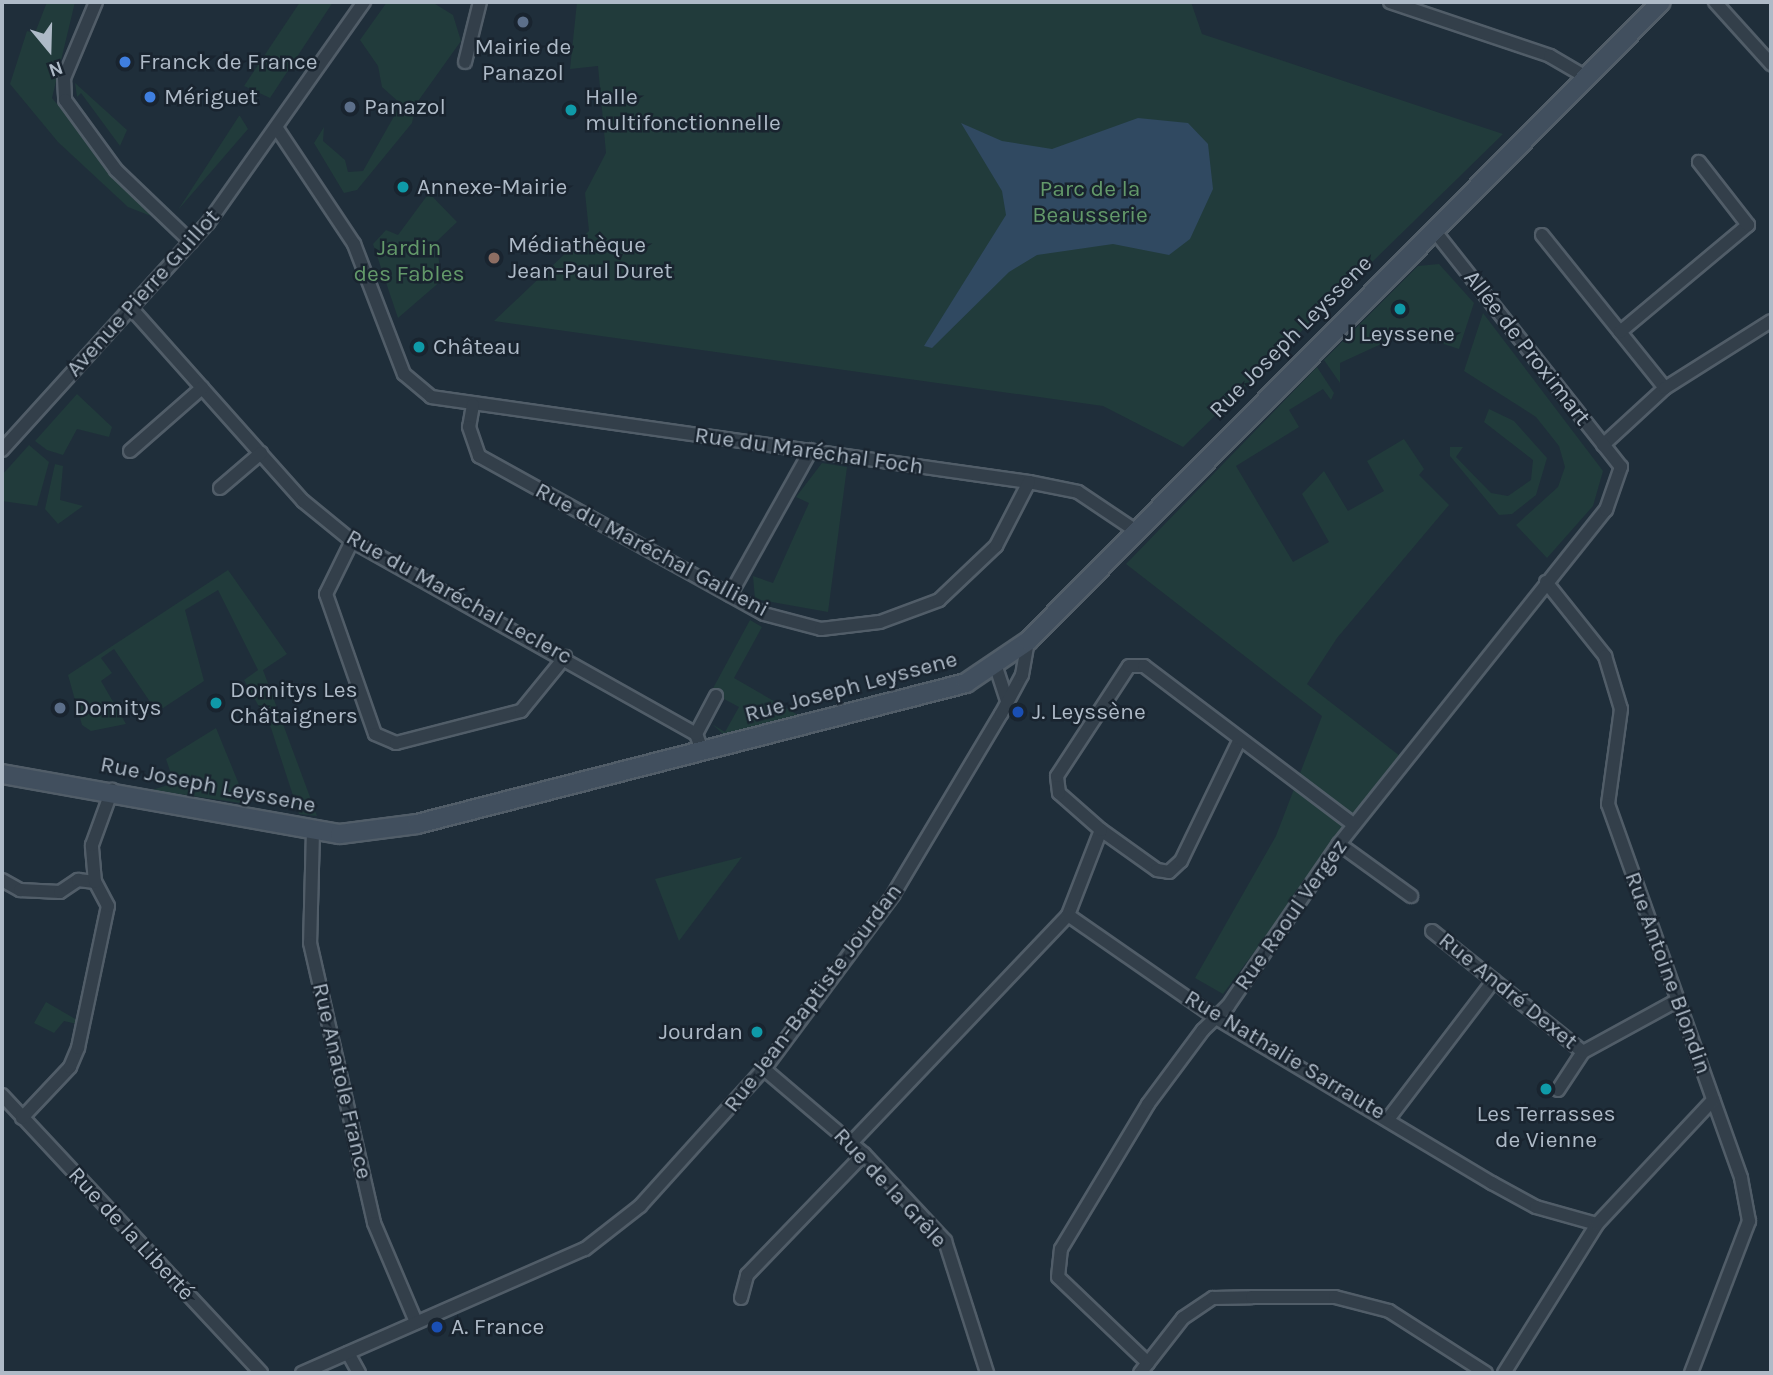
<!DOCTYPE html>
<html>
<head>
<meta charset="utf-8">
<style>
  body { margin:0 }
  #map { position:relative; width:1773px; height:1375px; overflow:hidden; background:#1f2e3a; font-family:Karla,sans-serif }
  div>[style] { position:absolute }
  [style*='--x'] { left:calc(var(--x)*1px); top:calc(var(--y)*1px); width:calc(var(--w)*1px); rotate:calc(var(--a)*1deg) }
  .green>* { inset:0; background:#213b3b }
  .water>* { inset:0; background:#304961 }
  .roads { filter:drop-shadow(2px 0 #515d68) drop-shadow(-2px 0 #515d68) drop-shadow(0 2px #515d68) drop-shadow(0 -2px #515d68) }
  .street>* { height:12px; margin:-6px; padding:0 6px; transform-origin:6px; border-radius:6px; background:#333f4a }
  .secondary>* { height:18px; margin:-9px; padding:0 9px; transform-origin:9px; border-radius:9px; background:#414f5e }
  .dots>* { width:19px; height:19px; translate:-50% -50%; box-sizing:border-box; border:4px solid #19242f; border-radius:50% }
  span { translate:-50% -50%; white-space:nowrap; text-align:center; line-height:1.15; -webkit-text-stroke:5px #19242f; paint-order:stroke }
  .poi-label { font-size:23px; color:#aebac7 }
  .left { translate:0 -50%; text-align:left }
  .right { translate:-100% -50%; text-align:right }
  .park-label { font-size:23px; color:#63996a }
  .street-label { font-size:23px; color:#aebac7 }
  .frame { position:absolute; inset:0; border:4px solid #aebac7; pointer-events:none }
  .north { position:absolute; left:14px; top:14px; width:70px; height:70px; -webkit-text-stroke:5px #19242f; paint-order:stroke; rotate:161deg; font-size:19px; font-weight:700; line-height:28px; text-align:center; color:#aebac7 }
  .north::after { content:''; display:block; margin:auto; width:24px; height:32px; background:#aebac7; clip-path:polygon(50% 0,100% 100%,50% 72%,0 100%) }
</style>
</head>
<body>
<div id="map">
  <div class="green">
    <div style="clip-path:polygon(47px 2px,75px 2px,52px 98px,151px 216px,128px 207px,58px 142px,10px 84px,27px 31px,35px 33px)"></div>
    <div style="clip-path:polygon(300px 2px,333px 2px,270px 98px,244px 86px)"></div>
    <div style="clip-path:polygon(387px 2px,432px 2px,453px 15px,461px 41px,416px 104px,412px 123px,357px 190px,344px 193px,314px 143px,324px 127px,323px 141px,345px 160px,348px 172px,363px 171px,401px 104px,382px 87px,378px 66px,360px 40px)"></div>
    <div style="clip-path:polygon(577px 2px,1191px 2px,1202px 34px,1503px 134px,1183px 447px,1103px 406px,494px 321px,589px 231px,585px 193px,606px 153px,598px 66px,570px 69px)"></div>
    <div style="clip-path:polygon(75px 83px,127px 130px,120px 146px,81px 93px,77px 97px)"></div>
    <div style="clip-path:polygon(240px 116px,248px 129px,178px 210px,239px 116px)"></div>
    <div style="clip-path:polygon(429px 193px,457px 222px,436px 242px,442px 280px,398px 318px,373px 244px,386px 230px,398px 235px)"></div>
    <div style="clip-path:polygon(1439px 264px,1474px 303px,1459px 349px,1422px 337px,1392px 339px,1340px 363px,1340px 383px,1324px 360px,1418px 266px)"></div>
    <div style="clip-path:polygon(1483px 313px,1603px 471px,1593px 506px,1547px 558px,1516px 525px,1558px 487px,1565px 467px,1559px 446px,1536px 417px,1464px 371px)"></div>
    <div style="clip-path:polygon(1317px 367px,1334px 393px,1331px 400px,1323px 389px,1289px 410px,1299px 427px,1236px 466px,1293px 562px,1329px 542px,1302px 494px,1324px 471px,1348px 511px,1384px 491px,1367px 461px,1404px 439px,1424px 469px,1419px 475px,1449px 505px,1337px 638px,1307px 684px,1400px 756px,1223px 994px,1195px 978px,1276px 836px,1322px 716px,1126px 564px)"></div>
    <div style="clip-path:polygon(77px 394px,112px 427px,109px 437px,77px 429px,63px 455px,47px 450px,35px 441px)"></div>
    <div style="clip-path:polygon(1489px 409px,1514px 421px,1547px 458px,1536px 495px,1512px 514px,1499px 515px,1450px 456px,1450px 447px,1463px 447px,1456px 457px,1491px 493px,1508px 496px,1531px 480px,1533px 460px,1484px 422px)"></div>
    <div style="clip-path:polygon(29px 445px,49px 462px,37px 506px,2px 501px,2px 475px)"></div>
    <div style="clip-path:polygon(822px 463px,847px 467px,828px 612px,755px 599px,753px 576px,773px 583px,809px 503px,796px 497px)"></div>
    <div style="clip-path:polygon(55px 464px,63px 466px,60px 500px,83px 506px,58px 524px,45px 509px)"></div>
    <div style="clip-path:polygon(228px 570px,287px 654px,263px 670px,317px 816px,299px 814px,271px 728px,244px 680px,258px 670px,218px 590px,185px 610px,204px 681px,157px 712px,114px 649px,101px 658px,112px 673px,101px 681px,126px 724px,91px 731px,82px 725px,68px 675px)"></div>
    <div style="clip-path:polygon(750px 620px,762px 627px,734px 678px,798px 715px,726px 737px,712px 724px,725px 732px,739px 707px,711px 692px)"></div>
    <div style="clip-path:polygon(216px 728px,247px 804px,152px 790px,174px 783px,166px 759px)"></div>
    <div style="clip-path:polygon(742px 857px,679px 941px,655px 879px)"></div>
    <div style="clip-path:polygon(46px 1002px,77px 1020px,77px 1024px,64px 1021px,54px 1033px,34px 1023px)"></div>
  </div>
  <div class="water">
    <div style="clip-path:polygon(1138px 118px,1188px 123px,1208px 144px,1213px 189px,1190px 239px,1169px 255px,1113px 244px,1037px 255px,1009px 272px,932px 348px,924px 346px,1006px 215px,1002px 191px,961px 123px,1002px 141px,1052px 149px)"></div>
  </div>
  <div class="roads">
    <div class="street">
      <div style="--x:96;--y:2;--w:82;--a:112.8"></div>
      <div style="--x:64;--y:78;--w:22;--a:87"></div>
      <div style="--x:65;--y:100;--w:87;--a:53.9"></div>
      <div style="--x:116;--y:170;--w:104;--a:43.8"></div>
      <div style="--x:1390;--y:2;--w:169;--a:18.6"></div>
      <div style="--x:1550;--y:56;--w:42;--a:30.3"></div>
      <div style="--x:1715;--y:2;--w:84;--a:47.9"></div>
      <div style="--x:465;--y:62;--w:62;--a:-76"></div>
      <div style="--x:278;--y:130;--w:137;--a:56.3"></div>
      <div style="--x:354;--y:244;--w:139;--a:69"></div>
      <div style="--x:404;--y:374;--w:35;--a:40"></div>
      <div style="--x:431;--y:397;--w:604;--a:8.09"></div>
      <div style="--x:1029;--y:482;--w:50;--a:11.5"></div>
      <div style="--x:1078;--y:492;--w:66;--a:33.9"></div>
      <div style="--x:1542;--y:235;--w:196;--a:51.2"></div>
      <div style="--x:131;--y:308;--w:259;--a:48.3"></div>
      <div style="--x:303;--y:501;--w:63;--a:39.2"></div>
      <div style="--x:352;--y:541;--w:394;--a:29.3"></div>
      <div style="--x:1620;--y:332;--w:167;--a:-39.9"></div>
      <div style="--x:1748;--y:225;--w:80;--a:-127.9"></div>
      <div style="--x:473;--y:405;--w:22;--a:100"></div>
      <div style="--x:469;--y:427;--w:31;--a:71"></div>
      <div style="--x:479;--y:456;--w:326;--a:29"></div>
      <div style="--x:764;--y:614;--w:59;--a:14.7"></div>
      <div style="--x:821;--y:629;--w:59;--a:-6.8"></div>
      <div style="--x:880;--y:622;--w:63;--a:-20.4"></div>
      <div style="--x:939;--y:600;--w:79;--a:-43.5"></div>
      <div style="--x:996;--y:546;--w:72;--a:-62.7"></div>
      <div style="--x:1603;--y:445;--w:84;--a:-42.6"></div>
      <div style="--x:1665;--y:388;--w:125;--a:-32.3"></div>
      <div style="--x:2;--y:450;--w:307;--a:-47.8"></div>
      <div style="--x:208;--y:223;--w:271;--a:-54.8"></div>
      <div style="--x:130;--y:451;--w:96;--a:-41.2"></div>
      <div style="--x:220;--y:488;--w:54;--a:-40.5"></div>
      <div style="--x:352;--y:541;--w:59;--a:116.1"></div>
      <div style="--x:326;--y:594;--w:148;--a:70.7"></div>
      <div style="--x:375;--y:734;--w:23;--a:23"></div>
      <div style="--x:396;--y:743;--w:129;--a:-14.4"></div>
      <div style="--x:521;--y:711;--w:70;--a:-50.8"></div>
      <div style="--x:1546;--y:582;--w:95;--a:51.4"></div>
      <div style="--x:1605;--y:656;--w:55;--a:73.2"></div>
      <div style="--x:1621;--y:709;--w:96;--a:97.8"></div>
      <div style="--x:1608;--y:804;--w:397;--a:70.4"></div>
      <div style="--x:1741;--y:1178;--w:44;--a:79.5"></div>
      <div style="--x:1749;--y:1221;--w:163;--a:110.9"></div>
      <div style="--x:730;--y:595;--w:166;--a:-60.8"></div>
      <div style="--x:996;--y:667;--w:36;--a:72"></div>
      <div style="--x:703;--y:753;--w:20;--a:-110"></div>
      <div style="--x:696;--y:734;--w:43;--a:-62.2"></div>
      <div style="--x:1101;--y:830;--w:69;--a:35.5"></div>
      <div style="--x:1157;--y:870;--w:12;--a:9"></div>
      <div style="--x:1169;--y:872;--w:16;--a:-43"></div>
      <div style="--x:1181;--y:861;--w:133;--a:-64.2"></div>
      <div style="--x:313;--y:831;--w:112;--a:91.5"></div>
      <div style="--x:310;--y:943;--w:287;--a:77.1"></div>
      <div style="--x:374;--y:1223;--w:108;--a:67"></div>
      <div style="--x:1339;--y:844;--w:89;--a:35.8"></div>
      <div style="--x:2;--y:880;--w:21;--a:29"></div>
      <div style="--x:20;--y:890;--w:40;--a:2.9"></div>
      <div style="--x:60;--y:892;--w:22;--a:-34"></div>
      <div style="--x:78;--y:880;--w:17;--a:7"></div>
      <div style="--x:1068;--y:915;--w:91;--a:-68.8"></div>
      <div style="--x:1101;--y:830;--w:56;--a:-138.6"></div>
      <div style="--x:1059;--y:793;--w:17;--a:-97"></div>
      <div style="--x:1057;--y:776;--w:131;--a:-56.8"></div>
      <div style="--x:1129;--y:666;--w:15;--a:0"></div>
      <div style="--x:1144;--y:666;--w:263;--a:37.1"></div>
      <div style="--x:1432;--y:931;--w:193;--a:38.7"></div>
      <div style="--x:764;--y:1069;--w:131;--a:40.4"></div>
      <div style="--x:864;--y:1154;--w:119;--a:47"></div>
      <div style="--x:945;--y:1241;--w:139;--a:72.3"></div>
      <div style="--x:1558;--y:1090;--w:45;--a:-56.7"></div>
      <div style="--x:1583;--y:1052;--w:108;--a:-28.7"></div>
      <div style="--x:2;--y:1095;--w:380;--a:47"></div>
      <div style="--x:22;--y:1118;--w:70;--a:-46.7"></div>
      <div style="--x:70;--y:1067;--w:21;--a:-67"></div>
      <div style="--x:78;--y:1048;--w:145;--a:-78.1"></div>
      <div style="--x:108;--y:906;--w:27;--a:-118"></div>
      <div style="--x:95;--y:882;--w:37;--a:-95"></div>
      <div style="--x:92;--y:845;--w:59;--a:-70"></div>
      <div style="--x:1389;--y:1118;--w:173;--a:-52.7"></div>
      <div style="--x:851;--y:1143;--w:315;--a:-46.4"></div>
      <div style="--x:1068;--y:915;--w:180;--a:34.8"></div>
      <div style="--x:1216;--y:1018;--w:322;--a:30.9"></div>
      <div style="--x:1492;--y:1183;--w:50;--a:28.6"></div>
      <div style="--x:1536;--y:1207;--w:63;--a:15.6"></div>
      <div style="--x:741;--y:1298;--w:24;--a:-75"></div>
      <div style="--x:747;--y:1275;--w:168;--a:-46"></div>
      <div style="--x:348;--y:1353;--w:23;--a:61"></div>
      <div style="--x:1148;--y:1363;--w:124;--a:-136.3"></div>
      <div style="--x:1058;--y:1277;--w:28;--a:-84"></div>
      <div style="--x:1061;--y:1249;--w:169;--a:-59"></div>
      <div style="--x:1148;--y:1104;--w:92;--a:-53.4"></div>
      <div style="--x:1203;--y:1030;--w:35;--a:-44"></div>
      <div style="--x:1228;--y:1006;--w:196;--a:-55.6"></div>
      <div style="--x:1339;--y:844;--w:428;--a:-51.4"></div>
      <div style="--x:1606;--y:510;--w:46;--a:-70.8"></div>
      <div style="--x:1621;--y:467;--w:303;--a:-128.3"></div>
      <div style="--x:302;--y:1373;--w:309;--a:-23.7"></div>
      <div style="--x:585;--y:1249;--w:70;--a:-38"></div>
      <div style="--x:640;--y:1206;--w:185;--a:-47.9"></div>
      <div style="--x:764;--y:1069;--w:217;--a:-53.4"></div>
      <div style="--x:893;--y:895;--w:211;--a:-59.2"></div>
      <div style="--x:1001;--y:714;--w:44;--a:-61.7"></div>
      <div style="--x:1022;--y:675;--w:35;--a:-80"></div>
      <div style="--x:1140;--y:1373;--w:70;--a:-52"></div>
      <div style="--x:1183;--y:1318;--w:36;--a:-34"></div>
      <div style="--x:1213;--y:1298;--w:39;--a:-1"></div>
      <div style="--x:1252;--y:1297;--w:83;--a:0"></div>
      <div style="--x:1335;--y:1297;--w:56;--a:14.5"></div>
      <div style="--x:1389;--y:1311;--w:115;--a:32.6"></div>
      <div style="--x:1504;--y:1373;--w:176;--a:-58"></div>
      <div style="--x:1597;--y:1224;--w:170;--a:-46.9"></div>
    </div>
    <div class="secondary">
      <div style="--x:2;--y:774;--w:343;--a:10.1"></div>
      <div style="--x:340;--y:834;--w:78;--a:-7.4"></div>
      <div style="--x:417;--y:824;--w:567;--a:-14.4"></div>
      <div style="--x:966;--y:683;--w:75;--a:-34.1"></div>
      <div style="--x:1028;--y:641;--w:899;--a:-45.27"></div>
    </div>
  </div>
  <div class="dots">
    <div style="left:523px;top:22px;background:#5c6f8a"></div>
    <div style="left:125px;top:62px;background:#3f7fe0"></div>
    <div style="left:150px;top:97px;background:#3f7fe0"></div>
    <div style="left:350px;top:107px;background:#5c6f8a"></div>
    <div style="left:571px;top:110px;background:#0f9aa8"></div>
    <div style="left:403px;top:187px;background:#0f9aa8"></div>
    <div style="left:494px;top:258px;background:#8d6e63"></div>
    <div style="left:1400px;top:309px;background:#0f9aa8"></div>
    <div style="left:419px;top:347px;background:#0f9aa8"></div>
    <div style="left:216px;top:703px;background:#0f9aa8"></div>
    <div style="left:60px;top:708px;background:#5c6f8a"></div>
    <div style="left:1018px;top:712px;background:#1a4fb4"></div>
    <div style="left:757px;top:1032px;background:#0f9aa8"></div>
    <div style="left:1546px;top:1089px;background:#0f9aa8"></div>
    <div style="left:437px;top:1327px;background:#1a4fb4"></div>
  </div>
  <div class="poi-label">
    <span style="left:523px;top:60px">Mairie de<br>Panazol</span>
    <span class="left" style="left:139px;top:62px">Franck de France</span>
    <span class="left" style="left:164px;top:97px">Mériguet</span>
    <span class="left" style="left:585px;top:110px">Halle<br>multifonctionnelle</span>
    <span class="left" style="left:364px;top:107px">Panazol</span>
    <span class="left" style="left:417px;top:187px">Annexe-Mairie</span>
    <span class="left" style="left:508px;top:258px">Médiathèque<br>Jean-Paul Duret</span>
    <span style="left:1400px;top:334px">J Leyssene</span>
    <span class="left" style="left:433px;top:347px">Château</span>
    <span class="left" style="left:230px;top:703px">Domitys Les<br>Châtaigners</span>
    <span class="left" style="left:74px;top:708px">Domitys</span>
    <span class="left" style="left:1032px;top:712px">J. Leyssène</span>
    <span class="right" style="left:743px;top:1032px">Jourdan</span>
    <span style="left:1546px;top:1127px">Les Terrasses<br>de Vienne</span>
    <span class="left" style="left:451px;top:1327px">A. France</span>
  </div>
  <div class="park-label">
    <span style="left:1090px;top:202px">Parc de la<br>Beausserie</span>
    <span style="left:409px;top:261px">Jardin<br>des Fables</span>
  </div>
  <div class="street-label">
    <span style="left:143px;top:293px;rotate:-48deg">Avenue Pierre Guillot</span>
    <span style="left:1291px;top:337px;rotate:-45deg">Rue Joseph Leyssene</span>
    <span style="left:1527px;top:348px;rotate:52deg">Allée de Proximart</span>
    <span style="left:809px;top:451px;rotate:8deg">Rue du Maréchal Foch</span>
    <span style="left:652px;top:550px;rotate:28deg">Rue du Maréchal Gallieni</span>
    <span style="left:459px;top:597px;rotate:29deg">Rue du Maréchal Leclerc</span>
    <span style="left:851px;top:687px;rotate:-15deg">Rue Joseph Leyssene</span>
    <span style="left:208px;top:785px;rotate:11deg">Rue Joseph Leyssene</span>
    <span style="left:1291px;top:915px;rotate:-55deg">Rue Raoul Vergez</span>
    <span style="left:1668px;top:973px;rotate:70deg">Rue Antoine Blondin</span>
    <span style="left:1508px;top:991px;rotate:39deg">Rue André Dexet</span>
    <span style="left:813px;top:998px;rotate:-53deg">Rue Jean-Baptiste Jourdan</span>
    <span style="left:1285px;top:1055px;rotate:31deg">Rue Nathalie Sarraute</span>
    <span style="left:342px;top:1081px;rotate:77deg">Rue Anatole France</span>
    <span style="left:890px;top:1188px;rotate:47deg">Rue de la Grêle</span>
    <span style="left:131px;top:1234px;rotate:47deg">Rue de la Liberté</span>
  </div>
  <div class="frame"></div>
  <div class="north">N</div>
</div>
</body>
</html>
